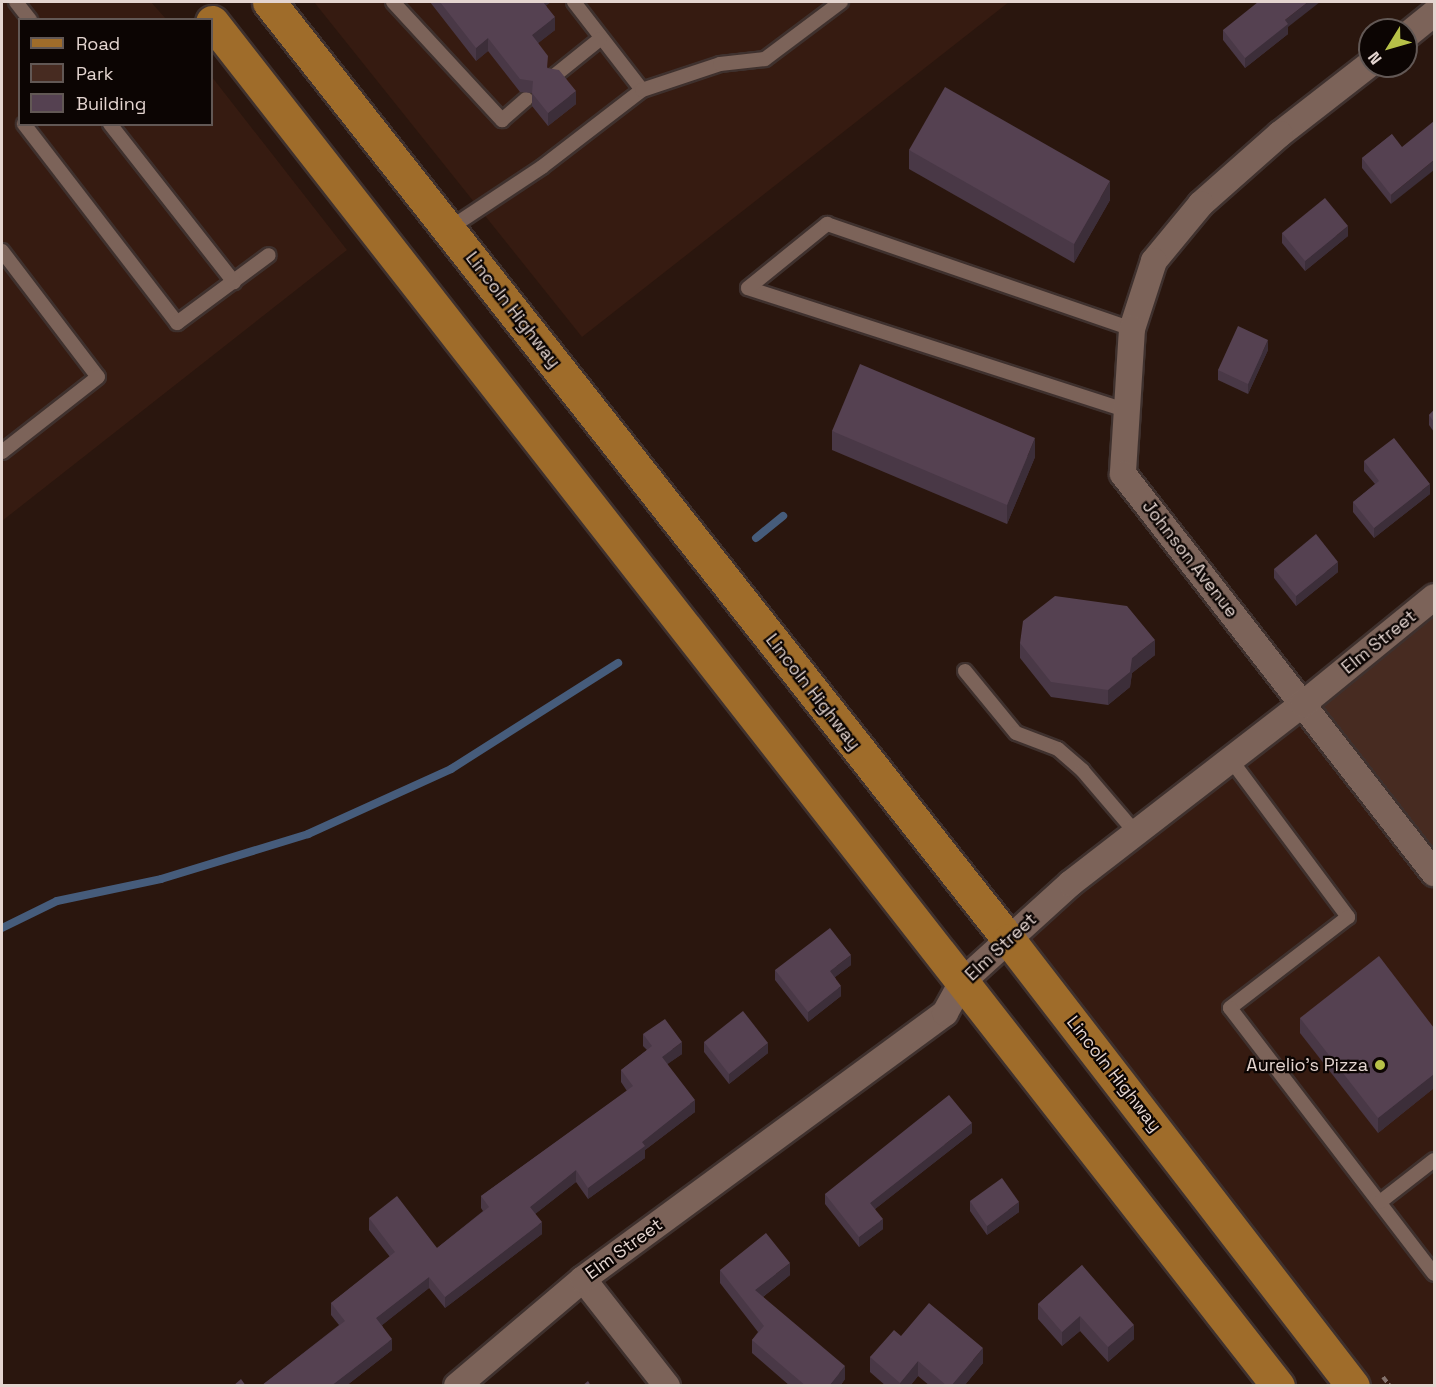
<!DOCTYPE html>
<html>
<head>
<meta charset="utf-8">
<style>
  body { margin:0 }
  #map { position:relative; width:1436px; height:1387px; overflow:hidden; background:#2a160e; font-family:"Space Grotesk",sans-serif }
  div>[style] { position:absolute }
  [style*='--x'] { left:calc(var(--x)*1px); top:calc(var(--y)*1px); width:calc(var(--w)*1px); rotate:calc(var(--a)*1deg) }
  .built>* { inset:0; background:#361b11 }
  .green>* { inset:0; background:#472b21 }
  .stream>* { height:8px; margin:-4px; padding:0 4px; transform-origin:4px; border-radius:4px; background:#465c7b }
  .path>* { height:4px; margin-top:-2px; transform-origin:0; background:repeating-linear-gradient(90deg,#83716b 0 6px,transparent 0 9px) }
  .roads { filter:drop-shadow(2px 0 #3f312e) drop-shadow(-2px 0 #3f312e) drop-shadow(0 2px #3f312e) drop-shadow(0 -2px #3f312e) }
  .service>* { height:14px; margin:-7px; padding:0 7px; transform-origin:7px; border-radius:7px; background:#7c6359 }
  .minor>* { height:26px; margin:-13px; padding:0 13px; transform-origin:13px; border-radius:13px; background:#7c6359 }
  .primary>* { height:33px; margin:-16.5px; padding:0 16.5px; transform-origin:16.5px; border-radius:16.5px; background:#9f6c2a }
  .wall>* { inset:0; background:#493846 }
  .shaded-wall>* { inset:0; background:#3c2e39 }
  .building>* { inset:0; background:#554151 }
  .dots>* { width:16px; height:16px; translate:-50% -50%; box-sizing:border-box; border:3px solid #0c0503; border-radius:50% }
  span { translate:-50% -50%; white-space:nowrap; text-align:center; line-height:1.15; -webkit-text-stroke:4.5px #0c0503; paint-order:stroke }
  .street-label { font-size:18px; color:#e4d5d0 }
  .poi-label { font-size:18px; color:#e4d5d0 }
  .right { translate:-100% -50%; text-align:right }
  .frame { position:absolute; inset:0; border:3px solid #e4d5d0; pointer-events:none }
  .legend { position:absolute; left:18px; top:18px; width:195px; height:108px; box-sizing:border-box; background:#0c0503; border:2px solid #625855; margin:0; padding:8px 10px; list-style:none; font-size:18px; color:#e4d5d0 }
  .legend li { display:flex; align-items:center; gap:12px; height:30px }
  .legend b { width:30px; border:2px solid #625855 }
  .north { position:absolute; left:1358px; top:18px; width:60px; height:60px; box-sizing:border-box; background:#0c0503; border:2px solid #625855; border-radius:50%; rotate:233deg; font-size:16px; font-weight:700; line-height:24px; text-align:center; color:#e4d5d0 }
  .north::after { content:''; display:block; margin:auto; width:21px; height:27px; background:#b7c148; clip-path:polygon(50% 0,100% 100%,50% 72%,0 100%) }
</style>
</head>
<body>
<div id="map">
  <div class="built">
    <div style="clip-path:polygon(2px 2px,151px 2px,166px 19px,20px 20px,20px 124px,212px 124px,212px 77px,347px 250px,2px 521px)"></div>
    <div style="clip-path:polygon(314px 2px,1009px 2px,582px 337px)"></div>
    <div style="clip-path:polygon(1301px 717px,1434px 889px,1434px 1385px,1366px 1385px,1020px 943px)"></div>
  </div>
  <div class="green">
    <div style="clip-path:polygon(1434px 609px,1434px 859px,1313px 704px)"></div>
  </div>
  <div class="stream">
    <div style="--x:756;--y:538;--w:35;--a:-39"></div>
    <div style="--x:2;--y:928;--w:61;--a:-26.1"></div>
    <div style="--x:57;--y:901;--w:106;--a:-11.9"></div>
    <div style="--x:161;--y:879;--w:154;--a:-17"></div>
    <div style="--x:308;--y:834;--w:157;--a:-24.4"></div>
    <div style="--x:451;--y:769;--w:198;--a:-32.4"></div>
  </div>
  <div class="path">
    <div style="--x:1383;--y:1377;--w:11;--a:52"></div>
  </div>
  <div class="roads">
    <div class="service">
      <div style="--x:16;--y:2;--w:23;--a:52"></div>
      <div style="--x:393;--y:2;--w:161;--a:47.3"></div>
      <div style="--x:502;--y:120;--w:32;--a:-41"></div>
      <div style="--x:574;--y:2;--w:111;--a:52.3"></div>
      <div style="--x:554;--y:76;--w:59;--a:-38.8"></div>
      <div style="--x:24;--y:124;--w:251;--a:52.4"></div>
      <div style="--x:177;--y:323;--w:114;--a:-36.5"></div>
      <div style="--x:110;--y:124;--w:201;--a:51.9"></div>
      <div style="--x:450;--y:228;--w:110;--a:-33.5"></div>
      <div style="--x:542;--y:167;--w:126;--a:-37.6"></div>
      <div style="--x:642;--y:90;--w:82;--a:-18.4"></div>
      <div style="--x:720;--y:64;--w:45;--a:-6.3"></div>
      <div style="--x:765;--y:59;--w:95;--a:-36.9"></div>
      <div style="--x:2;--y:251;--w:158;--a:52.7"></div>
      <div style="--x:98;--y:377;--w:122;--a:142"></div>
      <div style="--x:1128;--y:411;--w:399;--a:-162.1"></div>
      <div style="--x:748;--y:288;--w:102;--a:-39"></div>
      <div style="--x:827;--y:224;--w:323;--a:19"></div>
      <div style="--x:965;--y:671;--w:80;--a:50.6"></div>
      <div style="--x:1016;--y:733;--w:45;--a:20.9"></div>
      <div style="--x:1058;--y:749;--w:33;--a:41"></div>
      <div style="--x:1083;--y:771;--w:82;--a:49.5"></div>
      <div style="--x:1231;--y:760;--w:196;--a:53.3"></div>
      <div style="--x:1348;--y:917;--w:149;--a:142.4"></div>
      <div style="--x:1230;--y:1008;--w:335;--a:52.5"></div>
      <div style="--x:1380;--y:1202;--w:68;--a:-37.9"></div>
    </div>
    <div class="minor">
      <div style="--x:1406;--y:36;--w:36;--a:-39"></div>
      <div style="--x:1370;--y:64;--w:114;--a:142.1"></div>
      <div style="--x:1280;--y:134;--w:106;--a:138.5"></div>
      <div style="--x:1201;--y:204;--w:74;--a:129.5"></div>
      <div style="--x:1154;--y:261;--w:71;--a:107.9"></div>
      <div style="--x:1132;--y:329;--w:145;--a:93.6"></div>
      <div style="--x:1123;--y:474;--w:506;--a:52.07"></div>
      <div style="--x:583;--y:1279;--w:136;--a:51.9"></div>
      <div style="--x:457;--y:1386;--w:165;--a:-40.3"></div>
      <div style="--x:583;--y:1279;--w:449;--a:-36.3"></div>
      <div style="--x:945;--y:1013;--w:37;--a:-61"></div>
      <div style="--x:963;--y:981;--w:146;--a:-42.2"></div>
      <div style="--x:1071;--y:883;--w:293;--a:-37.7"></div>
      <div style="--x:1303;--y:704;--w:169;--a:-39.2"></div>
    </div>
    <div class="primary">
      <div style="--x:269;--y:2;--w:1195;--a:51.73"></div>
      <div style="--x:1009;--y:940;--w:563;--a:52.36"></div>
      <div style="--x:212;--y:22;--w:1731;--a:51.99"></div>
    </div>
  </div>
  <div class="wall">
    <div style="clip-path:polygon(430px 2px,551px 2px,546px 5px,555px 30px,538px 43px,548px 69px,576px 104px,548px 126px,532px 106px,532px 93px,520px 92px,488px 51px,476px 61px)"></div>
    <div style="clip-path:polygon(1288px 27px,1288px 34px,1245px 68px,1223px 40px,1223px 30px)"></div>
    <div style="clip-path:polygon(1392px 134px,1391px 204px,1362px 168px,1362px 158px)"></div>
    <div style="clip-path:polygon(909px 150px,1110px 200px,1074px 263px,909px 169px)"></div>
    <div style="clip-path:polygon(1282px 233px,1348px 236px,1305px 271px,1282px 243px)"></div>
    <div style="clip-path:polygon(1268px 350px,1248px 394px,1218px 380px,1218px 370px)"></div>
    <div style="clip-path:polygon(1434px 410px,1434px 432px,1429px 425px,1429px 415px)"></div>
    <div style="clip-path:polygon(832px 431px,1035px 457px,1007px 524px,832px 450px)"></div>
    <div style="clip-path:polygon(1364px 461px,1430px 494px,1374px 538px,1353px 512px,1353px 502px,1375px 484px,1364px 471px)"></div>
    <div style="clip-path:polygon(1274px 569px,1338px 572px,1296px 606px,1274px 578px)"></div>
    <div style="clip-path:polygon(1020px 643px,1155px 655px,1132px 673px,1130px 687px,1108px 705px,1051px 697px,1020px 658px)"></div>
    <div style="clip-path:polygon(851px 965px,835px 977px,841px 996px,808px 1022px,775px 980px,775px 970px)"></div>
    <div style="clip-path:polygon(1300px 1018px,1434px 1028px,1434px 1088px,1378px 1133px,1300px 1033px)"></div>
    <div style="clip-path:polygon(643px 1034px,682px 1054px,667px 1064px,695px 1112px,645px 1150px,645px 1158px,588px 1199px,576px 1182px,535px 1214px,542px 1234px,445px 1308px,429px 1288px,382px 1325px,392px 1350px,346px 1386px,261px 1386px,339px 1325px,331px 1315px,331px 1303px,390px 1257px,369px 1230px,369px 1218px,437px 1248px,483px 1211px,481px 1208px,481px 1196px,627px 1091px,621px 1082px,621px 1070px,647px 1050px,643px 1046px)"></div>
    <div style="clip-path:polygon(704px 1042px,768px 1053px,729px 1084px,704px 1052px)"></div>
    <div style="clip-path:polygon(972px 1133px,875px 1209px,883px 1229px,859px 1247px,825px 1204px,825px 1194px)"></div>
    <div style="clip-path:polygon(970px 1201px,1019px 1212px,987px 1235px,970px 1211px)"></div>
    <div style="clip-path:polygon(1082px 1265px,1134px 1339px,1108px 1362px,1080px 1331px,1062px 1346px,1038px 1319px,1038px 1304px)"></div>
    <div style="clip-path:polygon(720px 1270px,790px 1275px,763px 1297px,845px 1379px,840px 1386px,790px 1386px,752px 1353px,752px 1340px,758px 1332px,720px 1283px)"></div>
    <div style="clip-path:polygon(901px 1336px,983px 1363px,964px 1386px,930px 1386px,918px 1376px,910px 1386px,886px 1386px,870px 1372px,870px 1357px)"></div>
  </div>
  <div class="shaded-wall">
    <div style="clip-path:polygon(540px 2px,551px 2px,540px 10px)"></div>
    <div style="clip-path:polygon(1308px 2px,1320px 2px,1288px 27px,1288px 34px,1245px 68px,1245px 58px,1285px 20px)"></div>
    <div style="clip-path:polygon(555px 17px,555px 30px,532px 48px,532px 35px)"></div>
    <div style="clip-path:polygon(488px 38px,488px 51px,476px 61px,476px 48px)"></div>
    <div style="clip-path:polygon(576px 91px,576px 104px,548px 126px,548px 113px)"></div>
    <div style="clip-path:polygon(1434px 160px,1434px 170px,1391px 204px,1391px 195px)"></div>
    <div style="clip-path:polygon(1110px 181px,1110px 200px,1074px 263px,1074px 244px)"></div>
    <div style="clip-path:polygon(1348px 226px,1348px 236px,1305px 271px,1305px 261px)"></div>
    <div style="clip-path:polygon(1268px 340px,1268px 350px,1248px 394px,1248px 384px)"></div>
    <div style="clip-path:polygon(1035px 438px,1035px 457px,1007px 524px,1007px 505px)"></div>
    <div style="clip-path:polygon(1430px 484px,1430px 494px,1374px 538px,1374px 528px)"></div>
    <div style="clip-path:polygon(1338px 562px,1338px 572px,1296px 606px,1296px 596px)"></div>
    <div style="clip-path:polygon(1155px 640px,1155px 655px,1132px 673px,1130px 687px,1108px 705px,1108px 690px,1132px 658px)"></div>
    <div style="clip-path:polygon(851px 955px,851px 965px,830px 981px,830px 971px)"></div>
    <div style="clip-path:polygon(841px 986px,841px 996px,808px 1022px,808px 1012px)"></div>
    <div style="clip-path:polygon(682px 1042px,682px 1054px,662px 1068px,662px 1057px)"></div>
    <div style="clip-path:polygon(768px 1043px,768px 1053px,729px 1084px,729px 1074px)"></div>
    <div style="clip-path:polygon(1434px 1074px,1434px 1088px,1378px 1133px,1378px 1118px)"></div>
    <div style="clip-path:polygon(695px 1100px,695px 1112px,645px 1150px,645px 1158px,588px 1199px,588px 1188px,642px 1142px)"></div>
    <div style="clip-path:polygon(972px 1123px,972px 1133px,870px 1213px,870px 1203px)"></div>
    <div style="clip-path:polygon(576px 1170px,576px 1182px,530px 1218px,530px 1207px)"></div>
    <div style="clip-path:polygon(1019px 1202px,1019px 1212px,987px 1235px,987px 1226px)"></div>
    <div style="clip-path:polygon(883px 1219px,883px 1229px,859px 1247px,859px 1237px)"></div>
    <div style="clip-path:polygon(542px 1222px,542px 1234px,445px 1308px,445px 1297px)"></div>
    <div style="clip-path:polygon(790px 1263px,790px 1275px,755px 1303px,755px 1290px)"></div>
    <div style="clip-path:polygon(429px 1277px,429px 1288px,376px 1330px,376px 1318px)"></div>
    <div style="clip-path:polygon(1080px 1316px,1080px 1331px,1062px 1346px,1062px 1332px)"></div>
    <div style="clip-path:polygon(1134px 1325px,1134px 1339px,1108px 1362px,1108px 1347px)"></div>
    <div style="clip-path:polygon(392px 1339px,392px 1350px,346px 1386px,331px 1386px)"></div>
    <div style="clip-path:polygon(983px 1348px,983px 1363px,964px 1386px,951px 1386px)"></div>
    <div style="clip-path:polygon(918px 1361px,918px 1376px,910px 1386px,900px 1386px,900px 1383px)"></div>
    <div style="clip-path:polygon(845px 1366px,845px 1379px,840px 1386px,829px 1386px)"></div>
  </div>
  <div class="building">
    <div style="clip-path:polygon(440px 2px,543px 2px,555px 17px,532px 35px,548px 56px,547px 68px,559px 70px,576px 91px,548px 113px,532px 93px,533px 81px,520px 79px,488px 38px,476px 48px)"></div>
    <div style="clip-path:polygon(1258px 2px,1308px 2px,1285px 20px,1288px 24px,1245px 58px,1223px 30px)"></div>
    <div style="clip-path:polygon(945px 87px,1110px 181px,1074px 244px,909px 150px)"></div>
    <div style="clip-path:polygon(1434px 121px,1434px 160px,1391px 195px,1362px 158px,1392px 134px,1402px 147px)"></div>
    <div style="clip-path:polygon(1325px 198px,1348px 226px,1305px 261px,1282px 233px)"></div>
    <div style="clip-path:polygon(1238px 326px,1268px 340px,1248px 384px,1218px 370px)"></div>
    <div style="clip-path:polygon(860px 364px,1035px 438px,1007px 505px,832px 431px)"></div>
    <div style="clip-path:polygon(1434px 410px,1434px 422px,1429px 415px)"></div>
    <div style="clip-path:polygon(1394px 438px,1430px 484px,1374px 528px,1353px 502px,1379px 481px,1364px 461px)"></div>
    <div style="clip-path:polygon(1316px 534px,1338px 562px,1296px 596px,1274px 569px)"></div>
    <div style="clip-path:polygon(1055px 596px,1127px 606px,1155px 640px,1132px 658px,1130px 672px,1108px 690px,1051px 682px,1020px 643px,1023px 621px)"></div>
    <div style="clip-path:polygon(830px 928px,851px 955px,830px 971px,841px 986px,808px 1012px,775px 970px)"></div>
    <div style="clip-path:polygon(1379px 956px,1434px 1028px,1434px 1074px,1378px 1118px,1300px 1018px)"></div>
    <div style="clip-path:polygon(743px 1011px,768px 1043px,729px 1074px,704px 1042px)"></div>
    <div style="clip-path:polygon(665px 1019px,682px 1042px,662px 1057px,695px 1100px,642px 1142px,645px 1146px,588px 1188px,576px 1170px,530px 1207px,542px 1222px,445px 1297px,429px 1277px,376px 1318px,392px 1339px,331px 1386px,261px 1386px,345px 1321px,331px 1303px,395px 1252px,369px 1218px,397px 1196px,437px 1248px,489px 1207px,481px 1196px,633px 1086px,621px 1070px,652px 1046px,643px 1034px)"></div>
    <div style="clip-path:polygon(949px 1095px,972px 1123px,870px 1203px,883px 1219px,859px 1237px,825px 1194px)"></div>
    <div style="clip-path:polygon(1002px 1178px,1019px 1202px,987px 1226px,970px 1201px)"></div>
    <div style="clip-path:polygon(766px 1233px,790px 1263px,755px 1290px,845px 1366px,829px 1386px,806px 1386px,752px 1340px,764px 1326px,720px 1270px)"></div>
    <div style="clip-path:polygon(1082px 1265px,1134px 1325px,1108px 1347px,1080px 1316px,1062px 1332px,1038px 1304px)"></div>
    <div style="clip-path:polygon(929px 1303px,983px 1348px,951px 1386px,947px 1386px,918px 1361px,900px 1383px,870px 1357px,894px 1330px,901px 1336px)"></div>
    <div style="clip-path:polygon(241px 1379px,246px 1386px,233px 1386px)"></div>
    <div style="clip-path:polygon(588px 1381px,591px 1386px,582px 1386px)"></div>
  </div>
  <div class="dots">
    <div style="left:1380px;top:1065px;background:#b7c148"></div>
  </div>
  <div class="street-label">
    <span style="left:513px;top:310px;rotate:52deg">Lincoln Highway</span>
    <span style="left:1190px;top:559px;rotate:52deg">Johnson Avenue</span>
    <span style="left:1379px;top:642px;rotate:-39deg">Elm Street</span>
    <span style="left:813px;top:692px;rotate:52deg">Lincoln Highway</span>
    <span style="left:1001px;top:947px;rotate:-43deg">Elm Street</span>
    <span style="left:1114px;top:1074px;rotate:52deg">Lincoln Highway</span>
    <span style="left:624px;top:1249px;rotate:-36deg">Elm Street</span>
  </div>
  <div class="poi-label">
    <span class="right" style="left:1368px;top:1065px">Aurelio's Pizza</span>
  </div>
  <div class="frame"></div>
  <ul class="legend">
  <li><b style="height:8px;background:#9f6c2a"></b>Road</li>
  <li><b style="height:16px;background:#472b21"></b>Park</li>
  <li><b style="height:16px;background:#554151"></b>Building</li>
  </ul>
  <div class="north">N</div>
</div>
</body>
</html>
